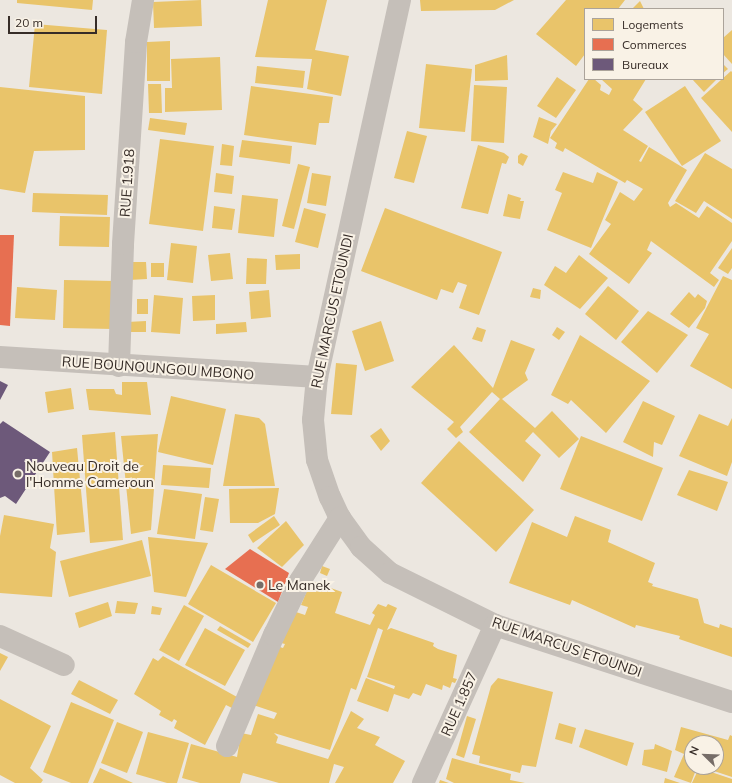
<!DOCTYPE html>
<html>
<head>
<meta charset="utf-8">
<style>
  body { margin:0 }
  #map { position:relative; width:732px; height:783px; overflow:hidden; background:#ece7e0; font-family:Mulish,sans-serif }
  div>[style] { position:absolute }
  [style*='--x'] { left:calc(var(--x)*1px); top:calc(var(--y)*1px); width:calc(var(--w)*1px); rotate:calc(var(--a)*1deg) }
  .homes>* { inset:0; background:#e9c46a }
  .shops>* { inset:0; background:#e76f51 }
  .offices>* { inset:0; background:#6d597a }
  .minor>* { height:22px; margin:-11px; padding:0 11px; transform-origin:11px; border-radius:11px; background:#c5bfb9 }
  .dots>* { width:11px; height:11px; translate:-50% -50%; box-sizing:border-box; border:2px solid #f9f2e6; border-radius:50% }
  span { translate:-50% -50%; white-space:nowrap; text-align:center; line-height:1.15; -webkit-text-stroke:4px #f9f2e6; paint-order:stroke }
  .street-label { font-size:14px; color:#362c27 }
  .poi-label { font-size:14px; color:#362c27 }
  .left { translate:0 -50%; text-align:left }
  .legend { position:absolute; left:584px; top:8px; width:140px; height:72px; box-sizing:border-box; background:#f9f2e6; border:1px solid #aba39a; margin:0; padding:5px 7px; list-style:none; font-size:12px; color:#362c27 }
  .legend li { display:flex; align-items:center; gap:8px; height:20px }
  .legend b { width:20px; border:1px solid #aba39a }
  .north { position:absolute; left:684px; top:735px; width:40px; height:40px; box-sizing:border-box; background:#f9f2e6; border:1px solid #aba39a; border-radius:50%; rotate:293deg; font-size:11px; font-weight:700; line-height:16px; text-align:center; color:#362c27 }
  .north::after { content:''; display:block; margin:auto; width:14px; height:18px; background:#766d68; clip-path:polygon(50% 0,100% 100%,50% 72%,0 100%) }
  .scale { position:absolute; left:8px; top:16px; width:89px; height:18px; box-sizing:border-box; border:2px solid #362c27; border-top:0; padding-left:5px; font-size:12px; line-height:14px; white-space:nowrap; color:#362c27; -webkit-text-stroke:3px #f9f2e6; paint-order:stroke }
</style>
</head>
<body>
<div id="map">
  <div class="homes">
    <div style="clip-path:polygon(17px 0,93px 0,92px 10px,17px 3px)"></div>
    <div style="clip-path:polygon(201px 0,202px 26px,154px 28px,153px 2px)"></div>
    <div style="clip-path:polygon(268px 0,327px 0,315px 50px,349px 56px,341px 96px,307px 89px,312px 59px,255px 57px)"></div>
    <div style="clip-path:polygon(420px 0,514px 0,495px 10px,421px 11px)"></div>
    <div style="clip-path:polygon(566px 0,625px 0,618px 9px,585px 9px,585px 54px,576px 66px,536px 34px)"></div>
    <div style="clip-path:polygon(640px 1px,644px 9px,632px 9px)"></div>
    <div style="clip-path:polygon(35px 24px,107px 30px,102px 94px,29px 87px)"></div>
    <div style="clip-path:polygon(732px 30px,732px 64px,723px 54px,723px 38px)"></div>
    <div style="clip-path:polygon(170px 41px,170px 81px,147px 81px,147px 42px)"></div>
    <div style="clip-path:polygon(507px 55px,508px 80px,475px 81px,475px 65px)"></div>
    <div style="clip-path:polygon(220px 57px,222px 110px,165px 112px,165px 88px,172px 88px,171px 59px)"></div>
    <div style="clip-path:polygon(426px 64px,472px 69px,465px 132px,419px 128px)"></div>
    <div style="clip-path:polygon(723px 64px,728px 69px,723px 73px)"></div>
    <div style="clip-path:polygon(257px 66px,305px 71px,303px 88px,255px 83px)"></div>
    <div style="clip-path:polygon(731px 71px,732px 72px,732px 132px,701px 98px)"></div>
    <div style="clip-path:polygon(557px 77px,576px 90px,556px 118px,537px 106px)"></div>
    <div style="clip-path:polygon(589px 79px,594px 79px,601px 85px,600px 90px,609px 95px,612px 89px,601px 79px,646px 79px,633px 100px,643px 109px,623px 130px,648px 146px,639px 161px,641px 162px,649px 147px,687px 170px,668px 203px,670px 207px,676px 203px,699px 218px,707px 206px,732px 223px,732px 241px,710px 273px,719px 280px,714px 287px,651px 241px,647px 250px,652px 253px,629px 284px,589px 254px,611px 224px,605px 220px,620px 192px,634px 201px,643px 189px,627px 180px,625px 183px,565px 148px,563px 152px,555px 148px,557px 143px,550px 138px)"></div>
    <div style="clip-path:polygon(692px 79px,717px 79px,704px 92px)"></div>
    <div style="clip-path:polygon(148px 84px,161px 84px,162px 113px,149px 113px)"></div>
    <div style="clip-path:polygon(474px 85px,507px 87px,504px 143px,471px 141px)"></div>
    <div style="clip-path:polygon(251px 86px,333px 97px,329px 123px,319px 123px,316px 145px,244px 135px)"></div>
    <div style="clip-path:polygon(685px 86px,721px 141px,682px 166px,645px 112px)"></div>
    <div style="clip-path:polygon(0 87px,85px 96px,85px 150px,34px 151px,25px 193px,0 189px)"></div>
    <div style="clip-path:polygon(539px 117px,557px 124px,551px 131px,548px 144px,533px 137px)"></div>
    <div style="clip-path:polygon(150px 118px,187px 123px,185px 135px,148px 130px)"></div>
    <div style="clip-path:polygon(407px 131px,427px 136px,414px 183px,394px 178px)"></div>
    <div style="clip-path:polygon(160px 139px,214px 146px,203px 231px,149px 224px)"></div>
    <div style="clip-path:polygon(242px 140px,292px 146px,290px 164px,239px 157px)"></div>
    <div style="clip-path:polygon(222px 144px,234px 146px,232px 166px,220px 165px)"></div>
    <div style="clip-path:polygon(478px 145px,504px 153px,509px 157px,506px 164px,502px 163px,488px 214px,461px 208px)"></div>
    <div style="clip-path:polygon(521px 153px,528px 156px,523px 166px,518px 163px,518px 156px)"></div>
    <div style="clip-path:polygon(705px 153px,732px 169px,732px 219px,704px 201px,696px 213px,675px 201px)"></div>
    <div style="clip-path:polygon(298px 164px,310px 167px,294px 229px,282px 226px)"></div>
    <div style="clip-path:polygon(563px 172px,593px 183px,597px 172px,618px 182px,591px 248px,547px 230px,562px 193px,555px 190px)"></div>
    <div style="clip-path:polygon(216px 173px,234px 176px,232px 194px,214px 192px)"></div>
    <div style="clip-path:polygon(312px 173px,331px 176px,326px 206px,307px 203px)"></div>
    <div style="clip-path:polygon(33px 193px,108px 195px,107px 215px,32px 212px)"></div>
    <div style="clip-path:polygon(508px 194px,521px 198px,520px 201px,524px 201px,520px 219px,503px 216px)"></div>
    <div style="clip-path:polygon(242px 195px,278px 199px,274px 237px,238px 233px)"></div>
    <div style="clip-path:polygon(214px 206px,235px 209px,232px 230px,212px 228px)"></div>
    <div style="clip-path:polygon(304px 208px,326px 214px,318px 248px,295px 242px)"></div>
    <div style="clip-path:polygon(385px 208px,502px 252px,479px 315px,459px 308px,467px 285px,458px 282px,453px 293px,441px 289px,437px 300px,361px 271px)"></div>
    <div style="clip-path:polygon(60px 216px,110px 217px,109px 247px,59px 246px)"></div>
    <div style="clip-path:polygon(171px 243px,197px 246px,193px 283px,167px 280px)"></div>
    <div style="clip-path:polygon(732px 248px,732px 268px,728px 274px,718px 268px)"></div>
    <div style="clip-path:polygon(230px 253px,233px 279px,211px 281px,208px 255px)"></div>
    <div style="clip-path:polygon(300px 254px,300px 269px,276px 270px,275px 255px)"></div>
    <div style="clip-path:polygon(579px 255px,608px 278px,580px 309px,544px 285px,555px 266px,566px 273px)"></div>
    <div style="clip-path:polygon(247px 258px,267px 259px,266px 284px,246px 284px)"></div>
    <div style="clip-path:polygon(129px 262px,146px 262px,147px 279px,129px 280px)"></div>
    <div style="clip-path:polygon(151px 263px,164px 263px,164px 277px,151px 277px)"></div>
    <div style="clip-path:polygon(723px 276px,732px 280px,732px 389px,690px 366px,709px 334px,696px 328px)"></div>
    <div style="clip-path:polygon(64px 280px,114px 281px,113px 329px,63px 328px)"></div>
    <div style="clip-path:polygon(608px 286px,639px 311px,616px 340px,585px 314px)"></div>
    <div style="clip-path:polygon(17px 287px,57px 290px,55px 320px,15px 318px)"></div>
    <div style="clip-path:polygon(533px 288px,541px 290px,540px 299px,530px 297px)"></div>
    <div style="clip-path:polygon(269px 290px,271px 317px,251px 319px,249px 292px)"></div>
    <div style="clip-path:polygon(689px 292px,695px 298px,698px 294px,707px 301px,705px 308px,689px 328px,670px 314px)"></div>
    <div style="clip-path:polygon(154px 295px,183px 298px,180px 334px,151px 332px)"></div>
    <div style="clip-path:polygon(215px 295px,215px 320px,193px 321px,192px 296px)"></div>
    <div style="clip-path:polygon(137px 299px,148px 299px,148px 314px,137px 314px)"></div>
    <div style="clip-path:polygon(648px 311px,688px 335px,657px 373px,621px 342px)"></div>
    <div style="clip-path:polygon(146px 321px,146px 332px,127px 332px,127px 322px)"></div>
    <div style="clip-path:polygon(381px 321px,394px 361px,365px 371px,352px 331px)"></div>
    <div style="clip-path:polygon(246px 322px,247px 332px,216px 334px,216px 324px)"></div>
    <div style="clip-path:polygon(477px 327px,486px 330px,482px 342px,472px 339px)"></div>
    <div style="clip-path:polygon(557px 327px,565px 332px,559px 340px,552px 335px)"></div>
    <div style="clip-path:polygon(580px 335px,650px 381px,606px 433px,571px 400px,568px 404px,551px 395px)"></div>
    <div style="clip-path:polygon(511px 340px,535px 349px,525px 373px,528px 380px,502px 399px,535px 428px,552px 411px,579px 439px,559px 458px,533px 432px,525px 441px,541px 455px,523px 482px,469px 432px,500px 399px,492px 392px,460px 427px,463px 432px,456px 438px,447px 429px,454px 422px,411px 387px,454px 345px,493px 388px)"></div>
    <div style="clip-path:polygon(336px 363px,357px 365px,352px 415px,331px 414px)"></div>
    <div style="clip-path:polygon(122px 382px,147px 382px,151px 415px,89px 410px,86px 389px,114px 389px,116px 394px,122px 395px)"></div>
    <div style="clip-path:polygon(71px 388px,74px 409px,48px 413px,45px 392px)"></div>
    <div style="clip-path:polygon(171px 396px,226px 409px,213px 465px,158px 452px)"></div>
    <div style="clip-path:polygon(643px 401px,675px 416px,662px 445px,654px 442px,653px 457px,623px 442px)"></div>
    <div style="clip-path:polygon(235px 414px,259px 418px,265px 424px,275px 486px,223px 486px)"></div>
    <div style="clip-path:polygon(699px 414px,728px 426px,732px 418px,732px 462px,727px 476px,679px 456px)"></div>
    <div style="clip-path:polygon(381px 428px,390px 441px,381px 451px,370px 436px)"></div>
    <div style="clip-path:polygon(115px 432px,123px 540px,90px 543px,82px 435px)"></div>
    <div style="clip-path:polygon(158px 434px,151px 530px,131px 534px,121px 436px)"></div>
    <div style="clip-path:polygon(581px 436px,663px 468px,642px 521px,560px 489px)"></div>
    <div style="clip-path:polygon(459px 441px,534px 510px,496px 552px,421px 483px)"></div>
    <div style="clip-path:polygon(77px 448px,85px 532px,57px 535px,52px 452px)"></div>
    <div style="clip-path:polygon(163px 465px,211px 468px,209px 488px,161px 485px)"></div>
    <div style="clip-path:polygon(689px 470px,728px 482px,717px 511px,677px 495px)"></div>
    <div style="clip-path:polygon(279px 488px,275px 514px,258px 523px,230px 523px,229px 489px)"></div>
    <div style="clip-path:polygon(164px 489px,202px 494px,195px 539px,157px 534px)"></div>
    <div style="clip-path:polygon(205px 497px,219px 499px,213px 532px,200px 530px)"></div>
    <div style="clip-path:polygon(4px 515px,54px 524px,50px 548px,56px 552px,52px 597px,0 593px,0 536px)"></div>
    <div style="clip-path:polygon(274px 516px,280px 525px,253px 543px,248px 535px)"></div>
    <div style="clip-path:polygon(575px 516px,611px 530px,608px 542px,655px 563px,648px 582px,653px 584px,652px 586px,698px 599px,704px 623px,719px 628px,720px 624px,732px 628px,732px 657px,679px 639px,680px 636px,636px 625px,635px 628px,572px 600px,570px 605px,509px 583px,532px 522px,567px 537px)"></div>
    <div style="clip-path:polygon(286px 521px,304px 545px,282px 567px,257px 548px)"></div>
    <div style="clip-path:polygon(148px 537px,208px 543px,186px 597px,154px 592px)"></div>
    <div style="clip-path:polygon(142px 540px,151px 576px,69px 597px,60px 561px)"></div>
    <div style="clip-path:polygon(211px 565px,276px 603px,253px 642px,188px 604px)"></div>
    <div style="clip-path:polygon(322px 566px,330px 569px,327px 576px,320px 573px)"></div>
    <div style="clip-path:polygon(311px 581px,342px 592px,335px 613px,370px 625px,375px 615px,372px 613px,378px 604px,386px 607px,388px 604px,397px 608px,387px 630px,391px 628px,434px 643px,433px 646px,438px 649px,457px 655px,453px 678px,457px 679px,455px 683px,452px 682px,450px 688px,443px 685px,442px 690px,426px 684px,421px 696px,413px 693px,409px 699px,394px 694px,388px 712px,357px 701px,366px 678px,394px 689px,395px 686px,367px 677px,383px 630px,378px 628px,356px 690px,351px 688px,330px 750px,274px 733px,278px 737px,276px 743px,328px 759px,351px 711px,364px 719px,357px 728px,380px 737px,375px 745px,405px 761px,393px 783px,335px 783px,344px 767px,334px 764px,329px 783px,279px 783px,243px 773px,240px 783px,200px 783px,182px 778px,191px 744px,237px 757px,241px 733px,251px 735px,258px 714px,274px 719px,277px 713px,250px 704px,277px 646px,283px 648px,285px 644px,281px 643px,296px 612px,305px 615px,308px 607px,301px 605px)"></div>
    <div style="clip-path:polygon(117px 601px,138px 603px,135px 614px,115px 613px)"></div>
    <div style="clip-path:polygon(108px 602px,112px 616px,79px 628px,75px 613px)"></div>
    <div style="clip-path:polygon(184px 605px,204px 616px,179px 661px,159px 650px)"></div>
    <div style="clip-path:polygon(152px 606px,162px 608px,160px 615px,151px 614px)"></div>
    <div style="clip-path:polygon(220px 626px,251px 644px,248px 648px,217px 630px)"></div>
    <div style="clip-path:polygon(205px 628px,245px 650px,225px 686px,185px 665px)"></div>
    <div style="clip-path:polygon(0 653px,8px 657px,0 671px)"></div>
    <div style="clip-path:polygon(163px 656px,237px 697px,232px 708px,226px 705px,205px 745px,174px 728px,177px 721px,174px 719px,172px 722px,159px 715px,161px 711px,134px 694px,153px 658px,158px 661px)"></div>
    <div style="clip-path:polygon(498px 678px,553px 692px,536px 767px,522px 765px,520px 773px,479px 763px,480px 756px,472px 754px,491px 686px)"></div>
    <div style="clip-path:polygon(79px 680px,118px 700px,110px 714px,71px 694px)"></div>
    <div style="clip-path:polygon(0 699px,51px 726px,30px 768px,43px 780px,41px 783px,15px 783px,0 775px)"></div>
    <div style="clip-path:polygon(71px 702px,114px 720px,88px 783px,71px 783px,43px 772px)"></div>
    <div style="clip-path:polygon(467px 716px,476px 719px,464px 758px,456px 755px)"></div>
    <div style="clip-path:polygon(117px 722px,143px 732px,127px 773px,101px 763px)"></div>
    <div style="clip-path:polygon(559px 723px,576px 728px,572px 744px,555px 739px)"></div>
    <div style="clip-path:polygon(681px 727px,728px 740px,730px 735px,732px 736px,732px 777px,702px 767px,716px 767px,716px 743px,692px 743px,692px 767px,697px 767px,691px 783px,674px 777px,684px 754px,675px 750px)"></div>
    <div style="clip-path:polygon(585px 729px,634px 743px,627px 766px,579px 747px)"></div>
    <div style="clip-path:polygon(148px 732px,189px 743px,177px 783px,167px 783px,136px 774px)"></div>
    <div style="clip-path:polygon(655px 744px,672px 751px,667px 772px,642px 765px,644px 750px,654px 749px)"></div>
    <div style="clip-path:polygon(452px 758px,511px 774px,510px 780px,525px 783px,454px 783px,446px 779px)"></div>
    <div style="clip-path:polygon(100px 768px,133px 783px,93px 783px)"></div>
    <div style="clip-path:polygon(699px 768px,732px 779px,732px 783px,692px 783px)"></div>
    <div style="clip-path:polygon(665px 778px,680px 783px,664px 783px)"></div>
    <div style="clip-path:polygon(440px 780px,449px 783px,439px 783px)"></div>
  </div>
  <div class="shops">
    <div style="clip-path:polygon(0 235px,14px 235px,10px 326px,0 325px)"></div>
    <div style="clip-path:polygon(250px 549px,289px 573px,278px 602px,225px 569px)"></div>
  </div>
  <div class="offices">
    <div style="clip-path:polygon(0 381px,8px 385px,0 400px)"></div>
    <div style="clip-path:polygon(3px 421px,50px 452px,16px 504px,5px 496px,0 498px,0 424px)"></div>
  </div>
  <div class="minor">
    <div style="--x:400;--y:0;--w:386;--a:102.4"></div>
    <div style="--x:317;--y:377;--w:43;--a:95.3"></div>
    <div style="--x:313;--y:420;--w:40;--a:84.3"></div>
    <div style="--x:317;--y:460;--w:39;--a:71"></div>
    <div style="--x:330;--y:497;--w:23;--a:65"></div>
    <div style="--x:340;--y:518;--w:36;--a:54"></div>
    <div style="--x:361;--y:547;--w:39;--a:42"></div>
    <div style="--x:390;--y:573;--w:117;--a:26.3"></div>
    <div style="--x:495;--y:625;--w:249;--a:18"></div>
    <div style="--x:0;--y:357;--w:318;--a:3.6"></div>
    <div style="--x:119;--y:366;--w:122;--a:-88.1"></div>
    <div style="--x:123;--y:244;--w:202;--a:-86.3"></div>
    <div style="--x:136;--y:42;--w:43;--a:-80.5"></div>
    <div style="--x:0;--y:636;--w:70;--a:24.4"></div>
    <div style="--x:227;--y:746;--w:121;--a:-67.1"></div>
    <div style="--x:274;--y:635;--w:60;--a:-64.3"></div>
    <div style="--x:300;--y:581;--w:75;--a:-57.6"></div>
    <div style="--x:423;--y:783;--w:174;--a:-65.5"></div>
  </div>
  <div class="dots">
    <div style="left:18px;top:474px;background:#766d68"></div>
    <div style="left:260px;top:585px;background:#766d68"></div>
  </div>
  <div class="street-label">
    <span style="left:127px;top:183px;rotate:-86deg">RUE 1.918</span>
    <span style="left:332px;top:311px;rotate:-78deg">RUE MARCUS ETOUNDI</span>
    <span style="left:158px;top:368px;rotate:4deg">RUE BOUNOUNGOU MBONO</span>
    <span style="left:567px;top:647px;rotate:19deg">RUE MARCUS ETOUNDI</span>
    <span style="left:459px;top:704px;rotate:-66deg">RUE 1.857</span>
  </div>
  <div class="poi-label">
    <span class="left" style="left:26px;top:474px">Nouveau Droit de<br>l'Homme Cameroun</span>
    <span class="left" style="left:268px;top:585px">Le Manek</span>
  </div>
  <ul class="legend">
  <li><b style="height:11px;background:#e9c46a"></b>Logements</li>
  <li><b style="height:11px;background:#e76f51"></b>Commerces</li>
  <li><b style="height:11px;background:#6d597a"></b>Bureaux</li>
  </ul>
  <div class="north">N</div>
  <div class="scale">20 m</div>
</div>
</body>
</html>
